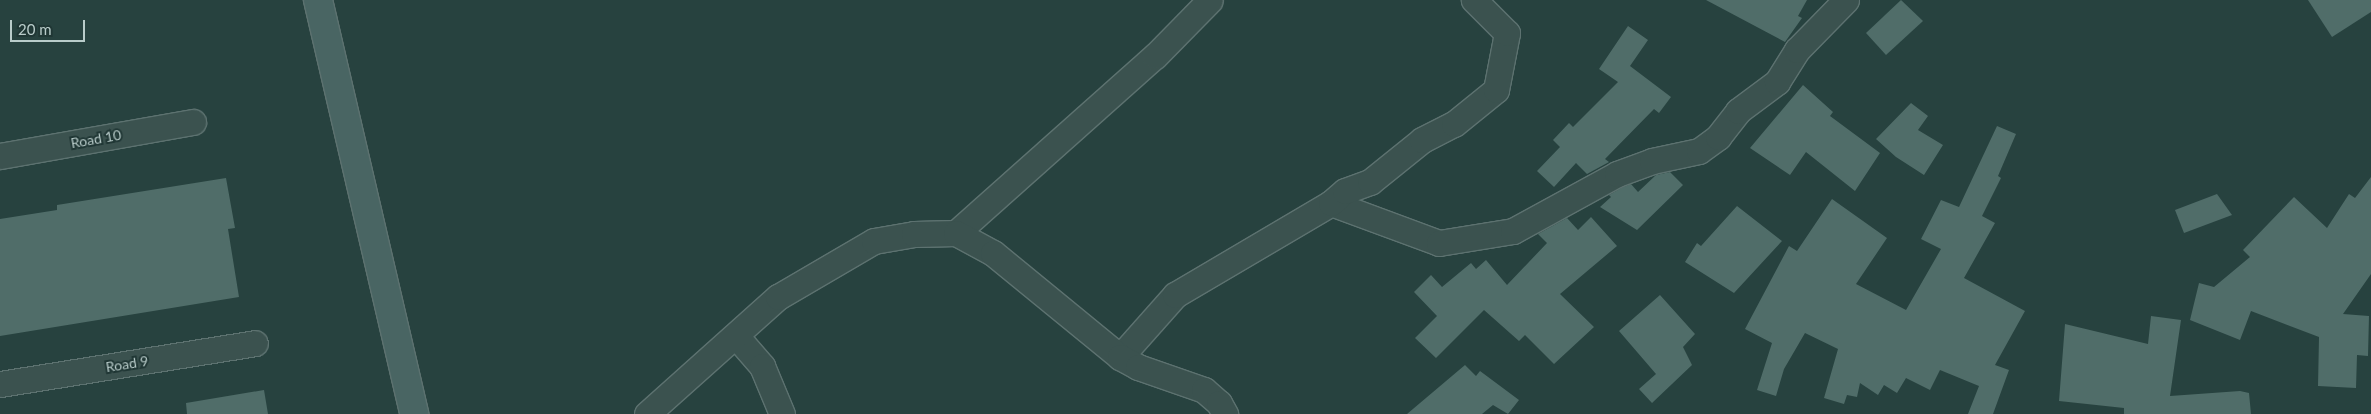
<!DOCTYPE html>
<html>
<head>
<meta charset="utf-8">
<style>
  body { margin:0 }
  #map { position:relative; width:2371px; height:414px; overflow:hidden; background:#27423f; font-family:Lato,sans-serif }
  div>[style] { position:absolute }
  [style*='--x'] { left:calc(var(--x)*1px); top:calc(var(--y)*1px); width:calc(var(--w)*1px); rotate:calc(var(--a)*1deg) }
  .building>* { inset:0; background:#506d69 }
  .roads { filter:drop-shadow(1px 0 #5d7270) drop-shadow(-1px 0 #5d7270) drop-shadow(0 1px #5d7270) drop-shadow(0 -1px #5d7270) }
  .minor>* { height:25px; margin:-12.5px; padding:0 12.5px; transform-origin:12.5px; border-radius:12.5px; background:#3b524f }
  .secondary>* { height:28px; margin:-14px; padding:0 14px; transform-origin:14px; border-radius:14px; background:#496563 }
  span { translate:-50% -50%; white-space:nowrap; text-align:center; line-height:1.15; -webkit-text-stroke:4px #203735; paint-order:stroke }
  .street-label { font-size:14px; color:#b9ccca }
  .scale { position:absolute; left:10px; top:20px; width:75px; height:22px; box-sizing:border-box; border:2px solid #b9ccca; border-top:0; padding-left:6px; font-size:15px; line-height:18px; white-space:nowrap; color:#b9ccca; -webkit-text-stroke:4px #203735; paint-order:stroke }
</style>
</head>
<body>
<div id="map">
  <div class="building">
    <div style="clip-path:polygon(1706px 0,1807px 0,1798px 16px,1802px 18px,1785px 42px)"></div>
    <div style="clip-path:polygon(1901px 0,1923px 21px,1886px 55px,1866px 33px)"></div>
    <div style="clip-path:polygon(2308px 0,2371px 0,2371px 12px,2332px 37px)"></div>
    <div style="clip-path:polygon(1628px 26px,1648px 40px,1630px 66px,1671px 97px,1659px 113px,1654px 109px,1605px 159px,1609px 162px,1587px 174px,1576px 163px,1554px 187px,1537px 171px,1560px 147px,1553px 140px,1569px 123px,1573px 127px,1618px 82px,1599px 69px)"></div>
    <div style="clip-path:polygon(1803px 85px,1833px 112px,1830px 116px,1880px 153px,1855px 191px,1806px 152px,1790px 175px,1750px 148px)"></div>
    <div style="clip-path:polygon(1911px 103px,1928px 116px,1918px 130px,1943px 145px,1924px 175px,1896px 157px,1876px 139px)"></div>
    <div style="clip-path:polygon(1997px 126px,2016px 134px,1998px 176px,2001px 178px,1982px 216px,1995px 223px,1964px 278px,2025px 311px,1995px 365px,2009px 370px,1993px 414px,1968px 414px,1979px 386px,1940px 370px,1930px 390px,1906px 378px,1897px 393px,1884px 385px,1878px 395px,1860px 383px,1857px 397px,1847px 395px,1844px 404px,1824px 398px,1838px 349px,1805px 333px,1784px 369px,1776px 396px,1757px 390px,1772px 343px,1745px 329px,1789px 246px,1797px 251px,1832px 199px,1887px 238px,1856px 284px,1906px 310px,1941px 249px,1921px 239px,1941px 200px,1959px 207px)"></div>
    <div style="clip-path:polygon(1670px 172px,1683px 185px,1637px 230px,1600px 207px,1611px 197px,1609px 195px,1623px 187px,1631px 184px,1638px 192px,1656px 175px)"></div>
    <div style="clip-path:polygon(2371px 177px,2371px 274px,2343px 314px,2369px 316px,2368px 356px,2357px 355px,2356px 388px,2318px 386px,2319px 337px,2251px 311px,2240px 340px,2190px 320px,2199px 283px,2214px 287px,2250px 257px,2243px 250px,2294px 197px,2327px 228px,2349px 194px,2355px 198px)"></div>
    <div style="clip-path:polygon(226px 178px,235px 228px,228px 229px,239px 297px,0 336px,0 219px,57px 210px,57px 205px)"></div>
    <div style="clip-path:polygon(2217px 194px,2232px 215px,2184px 233px,2175px 210px)"></div>
    <div style="clip-path:polygon(1737px 206px,1782px 241px,1734px 293px,1685px 262px,1697px 243px,1701px 246px)"></div>
    <div style="clip-path:polygon(1591px 217px,1617px 246px,1560px 294px,1594px 327px,1554px 364px,1525px 335px,1519px 341px,1484px 310px,1436px 358px,1415px 338px,1437px 316px,1414px 292px,1431px 275px,1442px 287px,1471px 263px,1476px 269px,1486px 260px,1507px 285px,1547px 243px,1538px 234px,1567px 218px,1578px 230px)"></div>
    <div style="clip-path:polygon(1660px 295px,1695px 334px,1683px 347px,1692px 365px,1652px 403px,1639px 389px,1656px 374px,1619px 331px)"></div>
    <div style="clip-path:polygon(2151px 316px,2181px 320px,2170px 396px,2240px 391px,2249px 393px,2251px 414px,2124px 414px,2124px 408px,2059px 401px,2065px 324px,2148px 344px)"></div>
    <div style="clip-path:polygon(1465px 365px,1476px 376px,1480px 371px,1519px 400px,1508px 414px,1493px 405px,1482px 414px,1407px 414px)"></div>
    <div style="clip-path:polygon(264px 390px,268px 414px,187px 414px,186px 403px)"></div>
  </div>
  <div class="roads">
    <div class="minor">
      <div style="--x:0;--y:156;--w:196;--a:-10"></div>
      <div style="--x:1331;--y:203;--w:115;--a:20.3"></div>
      <div style="--x:1439;--y:243;--w:75;--a:-9.2"></div>
      <div style="--x:1513;--y:231;--w:119;--a:-28.7"></div>
      <div style="--x:1617;--y:174;--w:37;--a:-20"></div>
      <div style="--x:1652;--y:161;--w:48;--a:-12"></div>
      <div style="--x:1699;--y:151;--w:24;--a:-36"></div>
      <div style="--x:1718;--y:137;--w:33;--a:-52"></div>
      <div style="--x:1738;--y:111;--w:49;--a:-36.6"></div>
      <div style="--x:1777;--y:82;--w:38;--a:-58"></div>
      <div style="--x:1797;--y:50;--w:70;--a:-45.6"></div>
      <div style="--x:956;--y:233;--w:266;--a:-41.7"></div>
      <div style="--x:1155;--y:56;--w:78;--a:-45.5"></div>
      <div style="--x:736;--y:336;--w:40;--a:49"></div>
      <div style="--x:762;--y:366;--w:52;--a:67.4"></div>
      <div style="--x:1120;--y:357;--w:83;--a:-48.4"></div>
      <div style="--x:1175;--y:295;--w:181;--a:-30.5"></div>
      <div style="--x:1331;--y:203;--w:18;--a:-41"></div>
      <div style="--x:1345;--y:191;--w:27;--a:-20"></div>
      <div style="--x:1370;--y:182;--w:67;--a:-38.9"></div>
      <div style="--x:1422;--y:140;--w:36;--a:-27"></div>
      <div style="--x:1454;--y:124;--w:54;--a:-39"></div>
      <div style="--x:1496;--y:90;--w:58;--a:-79.1"></div>
      <div style="--x:1507;--y:33;--w:47;--a:-135"></div>
      <div style="--x:0;--y:384;--w:258;--a:-9.1"></div>
      <div style="--x:647;--y:414;--w:176;--a:-41.8"></div>
      <div style="--x:778;--y:297;--w:111;--a:-30.3"></div>
      <div style="--x:874;--y:241;--w:41;--a:-9.9"></div>
      <div style="--x:914;--y:234;--w:42;--a:-1.4"></div>
      <div style="--x:956;--y:233;--w:42;--a:28.4"></div>
      <div style="--x:993;--y:253;--w:164;--a:39.3"></div>
      <div style="--x:1120;--y:357;--w:21;--a:29"></div>
      <div style="--x:1138;--y:367;--w:70;--a:19.2"></div>
      <div style="--x:1204;--y:390;--w:20;--a:41"></div>
      <div style="--x:1219;--y:403;--w:13;--a:61"></div>
    </div>
    <div class="secondary">
      <div style="--x:318;--y:0;--w:425;--a:76.9"></div>
    </div>
  </div>
  <div class="street-label">
    <span style="left:96px;top:139px;rotate:-10deg">Road 10</span>
    <span style="left:127px;top:364px;rotate:-9deg">Road 9</span>
  </div>
  <div class="scale">20 m</div>
</div>
</body>
</html>
